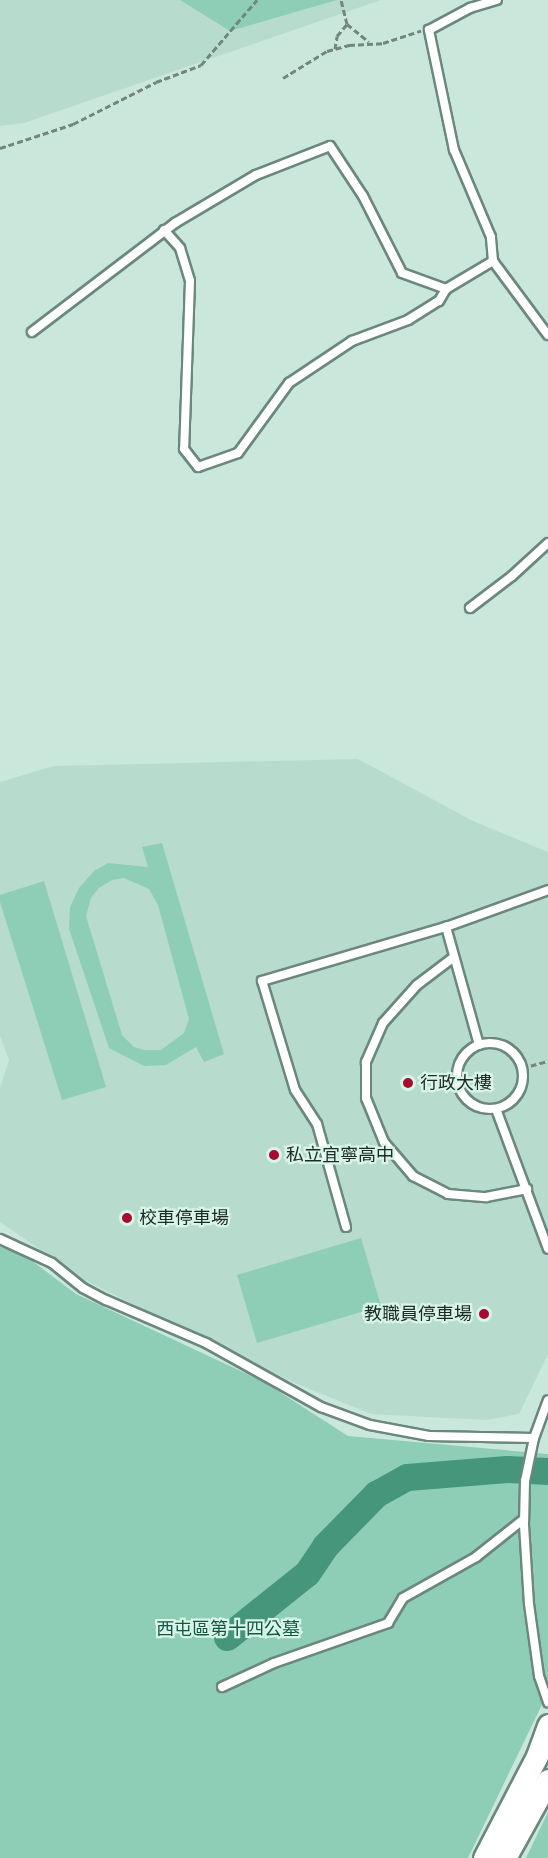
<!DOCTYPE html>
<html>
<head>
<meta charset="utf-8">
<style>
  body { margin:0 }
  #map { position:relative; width:548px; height:1858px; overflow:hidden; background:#cae7dc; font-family:Montserrat,"Noto Sans TC",sans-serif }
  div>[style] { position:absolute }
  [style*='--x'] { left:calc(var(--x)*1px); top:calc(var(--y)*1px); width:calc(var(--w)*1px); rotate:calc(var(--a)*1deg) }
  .built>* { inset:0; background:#b7dccd }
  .green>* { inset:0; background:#8eceb6 }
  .river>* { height:27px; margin:-13.5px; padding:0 13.5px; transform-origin:13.5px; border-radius:13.5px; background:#45967b }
  .path>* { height:3px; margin-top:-1.5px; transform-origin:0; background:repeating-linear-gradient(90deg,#72867f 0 6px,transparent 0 9px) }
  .roads { filter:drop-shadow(2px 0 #6c877d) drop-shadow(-2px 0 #6c877d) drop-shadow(0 2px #6c877d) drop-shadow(0 -2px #6c877d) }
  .lane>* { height:8px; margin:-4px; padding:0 4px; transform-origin:4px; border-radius:4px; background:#fff }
  .lane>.ring { margin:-4px; padding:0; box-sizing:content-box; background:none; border:8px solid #fff; border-radius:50% }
  .secondary>* { height:21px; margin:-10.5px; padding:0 10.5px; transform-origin:10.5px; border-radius:10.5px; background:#fff }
  .dots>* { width:16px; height:16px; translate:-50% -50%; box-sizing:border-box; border:3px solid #d7f5e9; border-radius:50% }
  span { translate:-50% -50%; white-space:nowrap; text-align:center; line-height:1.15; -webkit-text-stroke:4.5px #d7f5e9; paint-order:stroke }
  .poi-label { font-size:18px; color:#202b27 }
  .left { translate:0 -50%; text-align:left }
  .right { translate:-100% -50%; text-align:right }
  .park-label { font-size:18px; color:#155643 }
</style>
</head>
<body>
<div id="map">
  <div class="built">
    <div style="clip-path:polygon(0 0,381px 0,24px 123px,0 126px)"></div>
    <div style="clip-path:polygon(358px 759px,473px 821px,548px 852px,548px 1354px,519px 1414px,486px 1420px,371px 1414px,297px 1384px,84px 1280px,0 1222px,0 1088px,9px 1060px,0 1036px,0 782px,54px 766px)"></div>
  </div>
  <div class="green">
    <div style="clip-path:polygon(180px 0,337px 0,230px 31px)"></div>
    <div style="clip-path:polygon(evenodd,162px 843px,224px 1054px,204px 1062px,196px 1047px,166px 1065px,144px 1066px,109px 1048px,69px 929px,70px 907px,79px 888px,94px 871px,108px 863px,148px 867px,142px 847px,162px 843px,124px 878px,149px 889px,158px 905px,189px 1019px,184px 1033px,161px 1050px,144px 1050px,134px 1047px,122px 1035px,86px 916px,91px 898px,99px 888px,112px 880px,124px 878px)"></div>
    <div style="clip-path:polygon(44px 881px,106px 1087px,62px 1100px,0 902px,0 895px)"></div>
    <div style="clip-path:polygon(361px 1238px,381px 1306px,257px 1343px,237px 1275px)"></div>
    <div style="clip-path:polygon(0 1247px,23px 1254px,76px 1294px,264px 1382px,348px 1436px,548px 1454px,548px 1692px,468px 1858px,0 1858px)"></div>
    <div style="clip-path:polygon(548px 1812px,548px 1858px,526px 1858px)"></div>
  </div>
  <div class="river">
    <div style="--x:227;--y:1637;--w:102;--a:-38.7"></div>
    <div style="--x:307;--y:1573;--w:32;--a:-56"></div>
    <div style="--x:325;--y:1546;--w:73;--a:-45.6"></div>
    <div style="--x:376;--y:1494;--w:35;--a:-29"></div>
    <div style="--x:407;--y:1477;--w:100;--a:-4.6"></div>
    <div style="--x:507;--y:1469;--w:41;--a:2.8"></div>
  </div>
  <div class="path">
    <div style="--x:347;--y:24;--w:28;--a:39"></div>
    <div style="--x:335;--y:49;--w:13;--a:-81"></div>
    <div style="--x:337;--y:36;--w:16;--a:-50"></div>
    <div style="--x:347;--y:24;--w:25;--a:-104"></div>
    <div style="--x:283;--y:78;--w:52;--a:-31.5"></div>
    <div style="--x:327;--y:51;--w:23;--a:-15"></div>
    <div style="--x:349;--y:45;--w:34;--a:-3"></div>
    <div style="--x:383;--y:43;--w:40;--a:-18"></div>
    <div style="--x:0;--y:148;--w:77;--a:-18.2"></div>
    <div style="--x:73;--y:124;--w:93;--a:-26.8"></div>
    <div style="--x:156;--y:82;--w:48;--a:-20.7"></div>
    <div style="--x:201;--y:65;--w:86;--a:-49.3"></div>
    <div style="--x:522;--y:1068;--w:27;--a:-15"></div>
  </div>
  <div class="roads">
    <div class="lane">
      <div style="--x:164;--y:230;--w:24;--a:48"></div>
      <div style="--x:180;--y:248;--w:34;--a:73"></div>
      <div style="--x:190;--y:281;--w:168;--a:92"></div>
      <div style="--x:184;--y:449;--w:23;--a:52"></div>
      <div style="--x:198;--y:467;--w:42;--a:-19.3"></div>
      <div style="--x:238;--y:453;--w:87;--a:-53.9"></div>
      <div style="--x:289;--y:383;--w:76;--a:-33.7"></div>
      <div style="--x:352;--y:341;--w:60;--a:-20.6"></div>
      <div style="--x:408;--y:320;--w:36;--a:-32"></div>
      <div style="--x:439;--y:301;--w:14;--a:-60"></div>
      <div style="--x:493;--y:261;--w:92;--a:53.4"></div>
      <div style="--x:32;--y:332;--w:180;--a:-37.3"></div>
      <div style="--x:175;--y:223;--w:94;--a:-30.7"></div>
      <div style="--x:256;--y:175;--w:79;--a:-21.4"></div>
      <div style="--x:330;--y:146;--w:60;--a:56.6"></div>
      <div style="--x:363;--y:196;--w:86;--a:63.1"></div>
      <div style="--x:402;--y:273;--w:47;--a:20"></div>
      <div style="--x:446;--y:289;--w:55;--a:-30.8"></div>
      <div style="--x:493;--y:261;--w:24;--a:-95"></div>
      <div style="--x:491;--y:237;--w:95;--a:-113"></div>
      <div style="--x:454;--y:150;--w:123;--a:-101.8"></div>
      <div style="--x:429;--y:30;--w:47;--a:-28.2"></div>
      <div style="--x:470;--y:8;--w:28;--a:-17"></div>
      <div style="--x:470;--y:608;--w:53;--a:-37.3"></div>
      <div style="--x:512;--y:576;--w:49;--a:-42.5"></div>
      <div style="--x:454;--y:957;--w:46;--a:142.9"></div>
      <div style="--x:417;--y:985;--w:51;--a:131.8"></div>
      <div style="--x:383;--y:1023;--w:43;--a:113.6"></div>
      <div style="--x:366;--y:1062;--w:36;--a:90"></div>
      <div style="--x:366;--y:1098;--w:48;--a:67.8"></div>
      <div style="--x:384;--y:1142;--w:45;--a:49.5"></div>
      <div style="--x:413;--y:1176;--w:39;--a:27"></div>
      <div style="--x:448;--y:1194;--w:38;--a:5"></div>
      <div style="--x:486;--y:1197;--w:42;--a:-11"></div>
      <div class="ring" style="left:457px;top:1043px;width:58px;height:58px"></div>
      <div style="--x:479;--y:1045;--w:123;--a:-105.6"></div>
      <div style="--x:446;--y:927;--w:109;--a:-19.9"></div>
      <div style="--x:496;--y:1109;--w:149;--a:69.6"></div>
      <div style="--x:346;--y:1227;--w:107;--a:-105.7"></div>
      <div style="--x:317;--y:1124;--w:40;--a:-122.9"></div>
      <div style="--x:295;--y:1090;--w:114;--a:-106.8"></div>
      <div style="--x:262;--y:981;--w:192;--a:-16.4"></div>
      <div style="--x:0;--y:1239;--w:57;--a:24.8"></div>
      <div style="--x:52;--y:1263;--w:40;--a:39"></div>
      <div style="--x:83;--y:1288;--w:26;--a:28"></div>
      <div style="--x:106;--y:1300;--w:109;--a:23.3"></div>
      <div style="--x:206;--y:1343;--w:132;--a:29.1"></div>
      <div style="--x:321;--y:1407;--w:52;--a:20.2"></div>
      <div style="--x:370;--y:1425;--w:60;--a:10.6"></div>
      <div style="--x:429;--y:1436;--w:105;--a:1.1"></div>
      <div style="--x:534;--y:1438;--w:40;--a:-69.8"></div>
      <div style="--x:534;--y:1438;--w:44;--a:101.8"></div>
      <div style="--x:525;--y:1481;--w:44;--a:91.3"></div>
      <div style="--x:524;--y:1525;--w:79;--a:86.4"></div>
      <div style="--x:529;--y:1604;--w:73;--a:82.1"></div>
      <div style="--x:539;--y:1676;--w:28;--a:71"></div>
      <div style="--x:222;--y:1687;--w:57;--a:-24.8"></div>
      <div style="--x:274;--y:1663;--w:121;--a:-19.3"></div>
      <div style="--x:388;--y:1623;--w:29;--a:-59"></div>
      <div style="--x:403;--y:1598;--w:84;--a:-29.3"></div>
      <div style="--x:476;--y:1557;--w:61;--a:-38.4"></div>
    </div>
    <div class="secondary">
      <div style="--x:484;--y:1858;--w:115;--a:-62.5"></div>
      <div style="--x:537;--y:1756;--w:33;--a:-70"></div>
      <div style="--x:505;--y:1858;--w:89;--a:-61.1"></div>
    </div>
  </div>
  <div class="dots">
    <div style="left:408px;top:1083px;background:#a60c2d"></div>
    <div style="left:274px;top:1155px;background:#a60c2d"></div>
    <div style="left:127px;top:1218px;background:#a60c2d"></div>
    <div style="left:484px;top:1314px;background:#a60c2d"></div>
  </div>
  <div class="poi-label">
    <span class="left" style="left:420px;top:1083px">行政大樓</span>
    <span class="left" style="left:286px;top:1155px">私立宜寧高中</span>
    <span class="left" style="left:139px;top:1218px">校車停車場</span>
    <span class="right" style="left:472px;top:1314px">教職員停車場</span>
  </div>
  <div class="park-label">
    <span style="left:228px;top:1629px">西屯區第十四公墓</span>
  </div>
</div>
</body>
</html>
